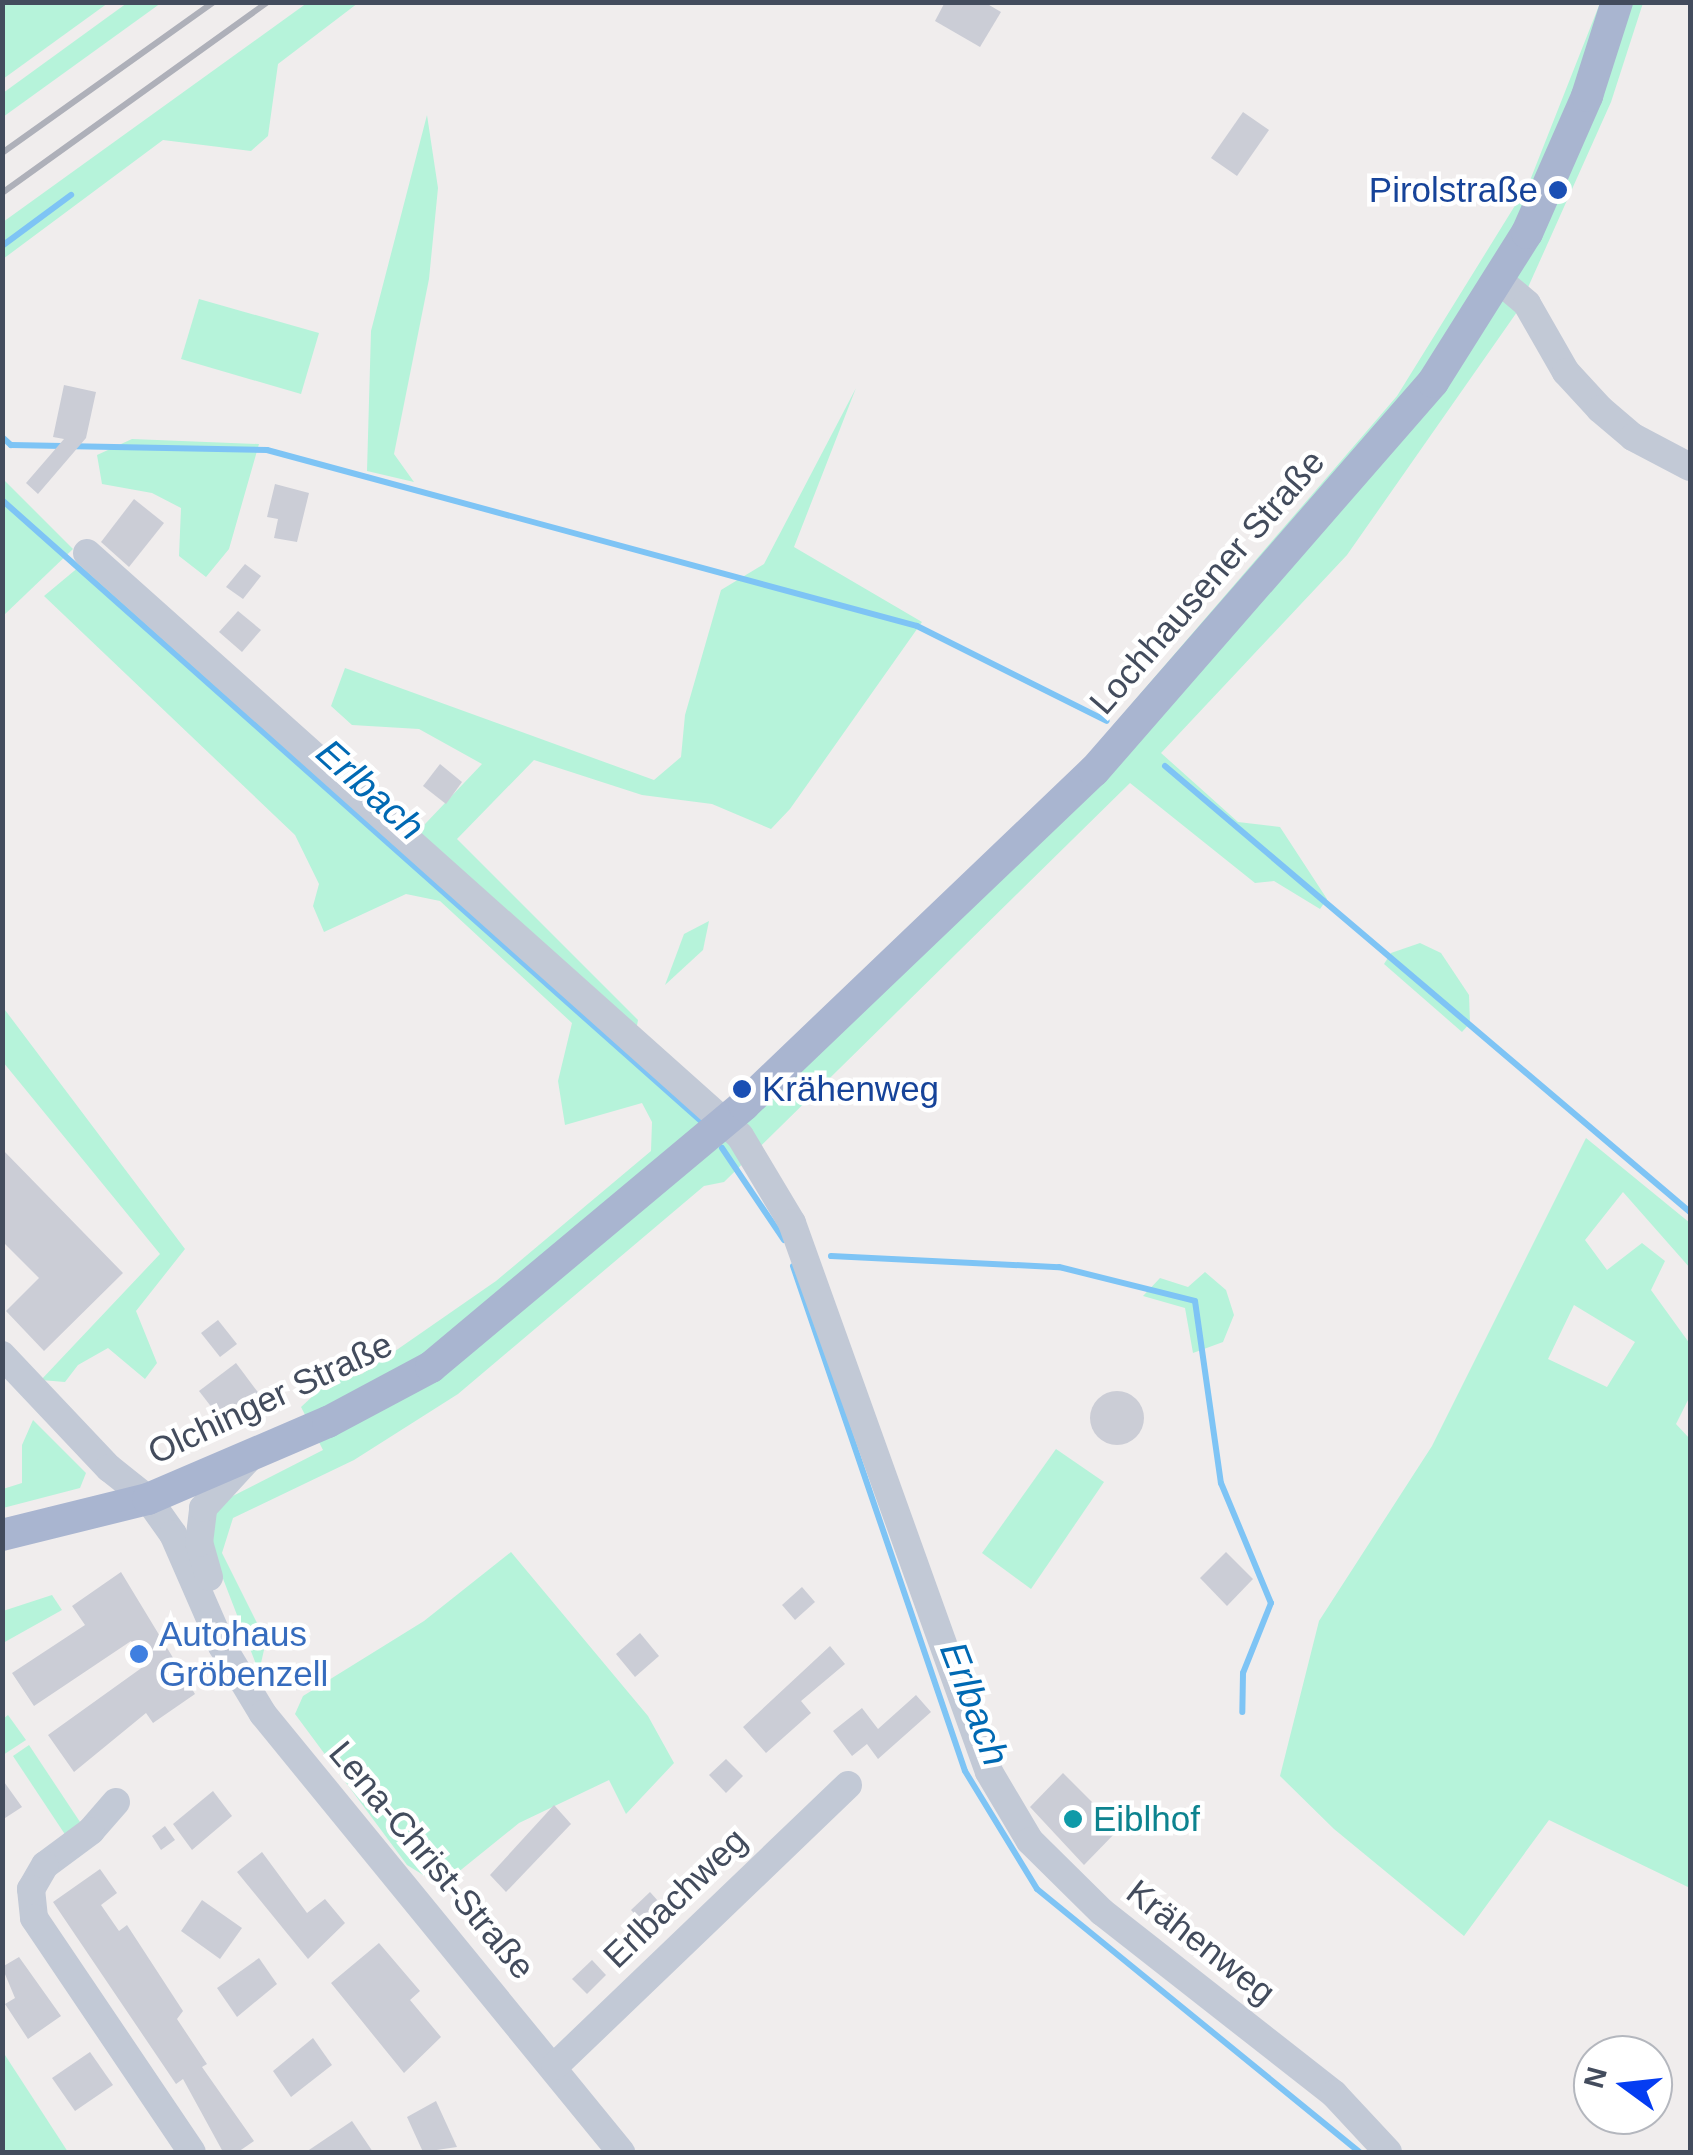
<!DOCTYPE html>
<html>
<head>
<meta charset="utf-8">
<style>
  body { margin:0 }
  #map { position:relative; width:1693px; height:2155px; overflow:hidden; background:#f0eded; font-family:Arial,sans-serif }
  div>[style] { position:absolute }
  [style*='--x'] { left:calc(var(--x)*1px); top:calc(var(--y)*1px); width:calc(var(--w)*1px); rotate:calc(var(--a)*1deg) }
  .green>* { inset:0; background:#b6f3da }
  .stream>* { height:6px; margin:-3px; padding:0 3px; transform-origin:3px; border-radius:3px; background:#7ec4f5 }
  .building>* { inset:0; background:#cbcdd6 }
  .round { border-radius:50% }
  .minor>* { height:28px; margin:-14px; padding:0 14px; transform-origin:14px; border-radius:14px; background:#c2c9d6 }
  .major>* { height:32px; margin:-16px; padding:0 16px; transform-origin:16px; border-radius:16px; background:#a9b5d0 }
  .rail>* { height:6px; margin:-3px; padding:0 3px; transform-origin:3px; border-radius:3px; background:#aeb0b9 }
  .dots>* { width:28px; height:28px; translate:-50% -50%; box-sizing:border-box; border:5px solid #fff; border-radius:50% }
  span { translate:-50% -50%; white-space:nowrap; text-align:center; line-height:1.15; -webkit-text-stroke:9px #fff; paint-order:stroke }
  .transit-label { font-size:35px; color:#164399 }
  .right { translate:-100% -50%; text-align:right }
  .left { translate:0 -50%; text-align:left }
  .street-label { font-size:35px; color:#434c5d }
  .shop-label { font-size:35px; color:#366cbe }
  .culture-label { font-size:35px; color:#0d838f }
  .water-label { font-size:38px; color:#0069b3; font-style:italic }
  .frame { position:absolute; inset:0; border:5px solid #434c5d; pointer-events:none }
  .north { position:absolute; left:1573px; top:2035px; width:100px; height:100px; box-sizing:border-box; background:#fff; border:2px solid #b4b7be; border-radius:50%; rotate:285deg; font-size:28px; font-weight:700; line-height:40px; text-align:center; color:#434c5d }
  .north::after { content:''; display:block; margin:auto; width:35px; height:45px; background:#053df2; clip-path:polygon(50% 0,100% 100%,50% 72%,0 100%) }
</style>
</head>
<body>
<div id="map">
  <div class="green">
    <div style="clip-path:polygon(3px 2px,108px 2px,108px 3px,3px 79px)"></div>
    <div style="clip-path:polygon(127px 3px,161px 3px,3px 117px,3px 93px)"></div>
    <div style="clip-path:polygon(307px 3px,358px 3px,278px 64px,268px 136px,251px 151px,163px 140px,3px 259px,3px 222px)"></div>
    <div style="clip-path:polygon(1600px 3px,1643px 3px,1611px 102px,1517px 312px,1347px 555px,1161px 753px,1238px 822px,1280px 827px,1327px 899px,1320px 909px,1274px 881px,1255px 883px,1130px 783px,724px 1182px,704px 1186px,458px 1394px,354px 1460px,233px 1518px,222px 1553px,266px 1641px,259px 1672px,210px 1545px,217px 1504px,323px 1450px,301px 1407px,328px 1382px,362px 1374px,496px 1281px,651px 1151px,652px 1122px,642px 1103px,565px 1125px,558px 1081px,572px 1023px,440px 901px,406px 894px,324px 932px,313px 906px,319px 884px,295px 835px,44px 596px,86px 561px,407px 843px,482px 764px,419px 729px,352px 725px,331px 706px,345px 668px,654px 780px,681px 757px,685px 715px,721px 590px,764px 564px,856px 388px,794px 547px,922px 622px,790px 809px,771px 829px,712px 804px,642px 795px,534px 760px,457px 839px,638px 1020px,635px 1036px,706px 1113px,733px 1096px,1085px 758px,1397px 396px,1529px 183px)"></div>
    <div style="clip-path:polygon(427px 115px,438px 188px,429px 279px,394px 454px,414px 482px,367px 471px,371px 331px)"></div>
    <div style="clip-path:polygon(199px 299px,319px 333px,301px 394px,181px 359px)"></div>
    <div style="clip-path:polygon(132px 439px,259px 444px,229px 549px,206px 577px,179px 556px,181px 508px,152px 493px,102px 484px,97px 455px)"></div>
    <div style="clip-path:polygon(3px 479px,73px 549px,3px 616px)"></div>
    <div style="clip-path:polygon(709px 921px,703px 950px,665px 985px,684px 934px)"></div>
    <div style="clip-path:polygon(1420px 943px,1441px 953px,1469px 995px,1470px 1023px,1462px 1032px,1384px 964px,1391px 953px)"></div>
    <div style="clip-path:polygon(2px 1006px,185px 1249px,136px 1311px,157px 1363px,145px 1379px,108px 1348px,78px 1365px,65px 1382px,41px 1380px,160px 1254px,3px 1062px)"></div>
    <div style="clip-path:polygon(evenodd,1586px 1138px,1690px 1223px,1690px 1268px,1623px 1192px,1585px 1240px,1607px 1270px,1642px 1243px,1665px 1261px,1651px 1290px,1690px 1344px,1690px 1396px,1676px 1424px,1690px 1439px,1690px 1888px,1549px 1820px,1464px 1936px,1334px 1829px,1280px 1776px,1319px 1621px,1432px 1446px,1586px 1138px,1574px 1305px,1635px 1342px,1607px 1387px,1548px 1359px,1574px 1305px)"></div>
    <div style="clip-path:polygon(1205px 1272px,1226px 1290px,1234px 1315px,1223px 1342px,1193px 1353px,1185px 1308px,1143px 1296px,1160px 1278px,1188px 1287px)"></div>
    <div style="clip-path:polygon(33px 1420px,86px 1473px,80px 1488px,3px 1508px,3px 1489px,22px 1483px,22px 1445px)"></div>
    <div style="clip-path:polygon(1056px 1449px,1104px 1482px,1031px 1589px,982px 1553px)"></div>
    <div style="clip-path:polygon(511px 1552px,648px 1716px,674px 1763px,626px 1814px,609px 1780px,519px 1823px,441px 1886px,407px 1865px,295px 1714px,303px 1696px,424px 1621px)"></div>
    <div style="clip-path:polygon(52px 1595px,62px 1610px,3px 1643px,3px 1611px)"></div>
    <div style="clip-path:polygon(8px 1715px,26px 1740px,3px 1755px,3px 1719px)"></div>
    <div style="clip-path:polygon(29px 1745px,86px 1831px,70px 1842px,13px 1756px)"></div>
    <div style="clip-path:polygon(3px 2052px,68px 2152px,3px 2152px)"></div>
  </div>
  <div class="stream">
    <div style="--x:2;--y:246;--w:86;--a:-36.5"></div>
    <div style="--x:2;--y:437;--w:12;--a:42"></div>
    <div style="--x:11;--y:445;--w:256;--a:1.1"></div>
    <div style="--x:267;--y:450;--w:673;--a:15.15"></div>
    <div style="--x:917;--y:626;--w:212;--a:26.6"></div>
    <div style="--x:2;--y:500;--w:935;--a:41.62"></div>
    <div style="--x:1165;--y:766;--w:689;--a:40.35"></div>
    <div style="--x:722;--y:1148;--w:111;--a:56"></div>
    <div style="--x:831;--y:1256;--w:228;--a:2.8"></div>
    <div style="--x:1059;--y:1267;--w:140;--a:14"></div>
    <div style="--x:1195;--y:1301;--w:184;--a:81.9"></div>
    <div style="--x:1221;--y:1483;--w:130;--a:67.4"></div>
    <div style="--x:1271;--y:1603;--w:75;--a:111.8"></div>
    <div style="--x:1243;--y:1673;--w:39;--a:91"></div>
    <div style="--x:793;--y:1266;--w:533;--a:71.19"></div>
    <div style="--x:965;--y:1771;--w:138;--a:58.6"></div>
    <div style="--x:1037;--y:1889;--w:417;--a:39.2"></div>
  </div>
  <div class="building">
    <div style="clip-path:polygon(945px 2px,984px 2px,1001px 12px,980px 47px,935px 21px)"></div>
    <div style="clip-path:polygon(1243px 112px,1269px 130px,1237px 176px,1211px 158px)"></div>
    <div style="clip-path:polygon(64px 385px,96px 392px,86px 438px,38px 494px,26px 483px,64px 439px,53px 437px)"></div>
    <div style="clip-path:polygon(275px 484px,309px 493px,297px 542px,274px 538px,278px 519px,267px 517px)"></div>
    <div style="clip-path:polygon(134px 499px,164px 523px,129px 567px,101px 542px)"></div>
    <div style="clip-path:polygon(245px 564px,261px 576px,243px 599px,226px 587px)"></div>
    <div style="clip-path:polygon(238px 611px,261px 630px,242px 652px,219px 632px)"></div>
    <div style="clip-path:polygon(440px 764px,462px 782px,446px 804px,423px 786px)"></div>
    <div style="clip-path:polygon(2px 1149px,123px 1273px,44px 1351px,6px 1311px,39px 1278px,2px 1241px)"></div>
    <div style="clip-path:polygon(218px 1320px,237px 1344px,220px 1357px,201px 1333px)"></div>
    <div style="clip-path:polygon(236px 1363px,260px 1395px,223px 1422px,199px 1391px)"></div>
    <div class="round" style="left:1090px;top:1391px;width:54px;height:54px"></div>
    <div style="clip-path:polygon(1226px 1552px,1253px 1579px,1227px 1606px,1200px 1578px)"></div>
    <div style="clip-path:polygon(121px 1572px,195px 1694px,153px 1723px,146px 1713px,74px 1772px,48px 1735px,147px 1664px,131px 1641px,34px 1706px,12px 1673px,85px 1625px,72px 1606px)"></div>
    <div style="clip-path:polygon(802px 1587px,815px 1602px,795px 1620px,782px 1605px)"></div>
    <div style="clip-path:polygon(640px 1633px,659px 1656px,635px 1677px,616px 1654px)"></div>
    <div style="clip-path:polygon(830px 1646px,845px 1664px,801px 1701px,811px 1713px,766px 1753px,743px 1727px)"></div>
    <div style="clip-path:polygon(916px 1695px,931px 1712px,878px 1759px,867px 1744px,852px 1756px,833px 1731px,862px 1708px,878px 1729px)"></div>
    <div style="clip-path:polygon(726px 1759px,743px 1776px,726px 1793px,709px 1775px)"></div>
    <div style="clip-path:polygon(1063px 1773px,1119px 1829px,1084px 1865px,1030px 1807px)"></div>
    <div style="clip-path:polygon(2px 1779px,22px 1807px,2px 1820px)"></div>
    <div style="clip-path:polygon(213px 1791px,232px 1816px,192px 1850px,173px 1824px)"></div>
    <div style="clip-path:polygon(554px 1805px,571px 1824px,506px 1892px,490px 1875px)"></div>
    <div style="clip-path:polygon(165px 1826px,175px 1840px,161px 1850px,152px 1836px)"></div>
    <div style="clip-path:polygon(262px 1852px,307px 1913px,325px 1899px,345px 1923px,308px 1959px,237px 1872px)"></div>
    <div style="clip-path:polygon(100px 1869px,117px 1893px,101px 1905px,119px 1931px,127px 1925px,183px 2011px,177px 2019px,207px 2064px,202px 2067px,254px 2141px,238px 2152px,223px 2152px,183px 2079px,176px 2084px,53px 1902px)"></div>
    <div style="clip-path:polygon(650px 1892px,667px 1911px,648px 1929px,631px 1910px)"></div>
    <div style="clip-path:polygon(202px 1900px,242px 1928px,220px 1959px,181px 1931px)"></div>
    <div style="clip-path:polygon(379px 1943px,420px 1991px,410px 2000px,441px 2037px,404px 2073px,331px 1983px)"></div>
    <div style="clip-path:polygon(19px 1957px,61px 2016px,28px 2039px,5px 2004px,15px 1998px,2px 1967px)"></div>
    <div style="clip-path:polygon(259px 1958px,277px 1984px,237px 2017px,217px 1988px)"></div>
    <div style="clip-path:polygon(592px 1960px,606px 1975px,587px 1994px,572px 1979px)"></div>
    <div style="clip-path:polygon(313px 2038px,332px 2065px,291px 2097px,273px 2071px)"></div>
    <div style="clip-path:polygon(90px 2052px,113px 2085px,75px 2111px,52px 2078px)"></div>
    <div style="clip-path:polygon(436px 2101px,457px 2147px,423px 2152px,407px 2117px)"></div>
    <div style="clip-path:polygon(352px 2121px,373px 2152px,306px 2152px)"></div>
  </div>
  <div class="minor">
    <div style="--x:1500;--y:281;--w:35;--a:40"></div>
    <div style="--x:1527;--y:304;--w:78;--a:60.2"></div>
    <div style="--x:1566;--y:372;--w:50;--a:47.4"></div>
    <div style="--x:1600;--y:409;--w:43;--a:40.3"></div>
    <div style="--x:1633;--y:437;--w:64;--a:27.8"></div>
    <div style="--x:87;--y:553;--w:875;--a:41.76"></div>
    <div style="--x:740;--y:1136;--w:101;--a:59.1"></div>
    <div style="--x:792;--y:1223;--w:583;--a:70.26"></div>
    <div style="--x:989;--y:1772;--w:80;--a:59.3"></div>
    <div style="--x:1030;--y:1841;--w:101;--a:44.6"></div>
    <div style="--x:1102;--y:1912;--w:295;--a:38.1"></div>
    <div style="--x:1334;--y:2094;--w:79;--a:47"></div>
    <div style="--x:2;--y:1355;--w:156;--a:46.6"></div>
    <div style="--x:109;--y:1468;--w:50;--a:38.5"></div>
    <div style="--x:148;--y:1499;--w:43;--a:54.5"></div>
    <div style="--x:173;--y:1534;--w:122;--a:66.4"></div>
    <div style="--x:222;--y:1646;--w:79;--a:58.9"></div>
    <div style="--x:263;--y:1714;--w:566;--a:50.74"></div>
    <div style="--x:209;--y:1577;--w:35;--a:-106"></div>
    <div style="--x:199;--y:1543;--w:35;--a:-83"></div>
    <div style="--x:203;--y:1508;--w:67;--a:-47.4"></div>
    <div style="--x:116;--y:1802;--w:38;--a:131"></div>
    <div style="--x:91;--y:1831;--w:57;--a:143.5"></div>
    <div style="--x:45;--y:1865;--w:28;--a:120"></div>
    <div style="--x:31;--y:1889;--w:29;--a:84"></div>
    <div style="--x:34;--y:1918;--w:282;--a:56"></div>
    <div style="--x:555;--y:2066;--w:406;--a:-43.8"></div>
  </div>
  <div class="major">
    <div style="--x:2;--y:1535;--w:150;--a:-13.9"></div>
    <div style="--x:148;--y:1499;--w:196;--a:-23.2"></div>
    <div style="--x:328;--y:1422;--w:117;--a:-28.1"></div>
    <div style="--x:431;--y:1367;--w:408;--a:-39.9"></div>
    <div style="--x:744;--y:1105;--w:484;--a:-43.7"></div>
    <div style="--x:1094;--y:771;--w:516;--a:-48.93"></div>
    <div style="--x:1433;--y:382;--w:176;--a:-57.8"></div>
    <div style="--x:1527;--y:233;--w:150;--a:-66.3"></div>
    <div style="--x:1587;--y:96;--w:99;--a:-72.3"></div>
  </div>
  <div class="rail">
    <div style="--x:2;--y:153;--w:260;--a:-35.5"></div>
    <div style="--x:2;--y:193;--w:327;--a:-35.7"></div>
  </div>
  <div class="dots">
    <div style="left:1558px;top:190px;background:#1a4fb4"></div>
    <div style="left:742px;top:1089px;background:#1a4fb4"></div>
    <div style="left:139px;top:1654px;background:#3f7fe0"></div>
    <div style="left:1073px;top:1819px;background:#0f9aa8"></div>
  </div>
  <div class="transit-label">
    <span class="right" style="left:1538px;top:190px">Pirolstraße</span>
    <span class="left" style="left:762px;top:1089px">Krähenweg</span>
  </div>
  <div class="street-label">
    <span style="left:1207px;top:582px;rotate:-49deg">Lochhausener Straße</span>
    <span style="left:270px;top:1398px;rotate:-25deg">Olchinger Straße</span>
    <span style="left:432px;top:1860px;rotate:50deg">Lena-Christ-Straße</span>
    <span style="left:675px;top:1898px;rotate:-44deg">Erlbachweg</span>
    <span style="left:1201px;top:1942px;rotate:38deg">Krähenweg</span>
  </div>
  <div class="shop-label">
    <span class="left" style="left:159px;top:1654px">Autohaus<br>Gröbenzell</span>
  </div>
  <div class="culture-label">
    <span class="left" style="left:1093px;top:1819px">Eiblhof</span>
  </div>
  <div class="water-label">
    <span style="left:370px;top:790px;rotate:42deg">Erlbach</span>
    <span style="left:974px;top:1704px;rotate:69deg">Erlbach</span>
  </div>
  <div class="frame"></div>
  <div class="north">N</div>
</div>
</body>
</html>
